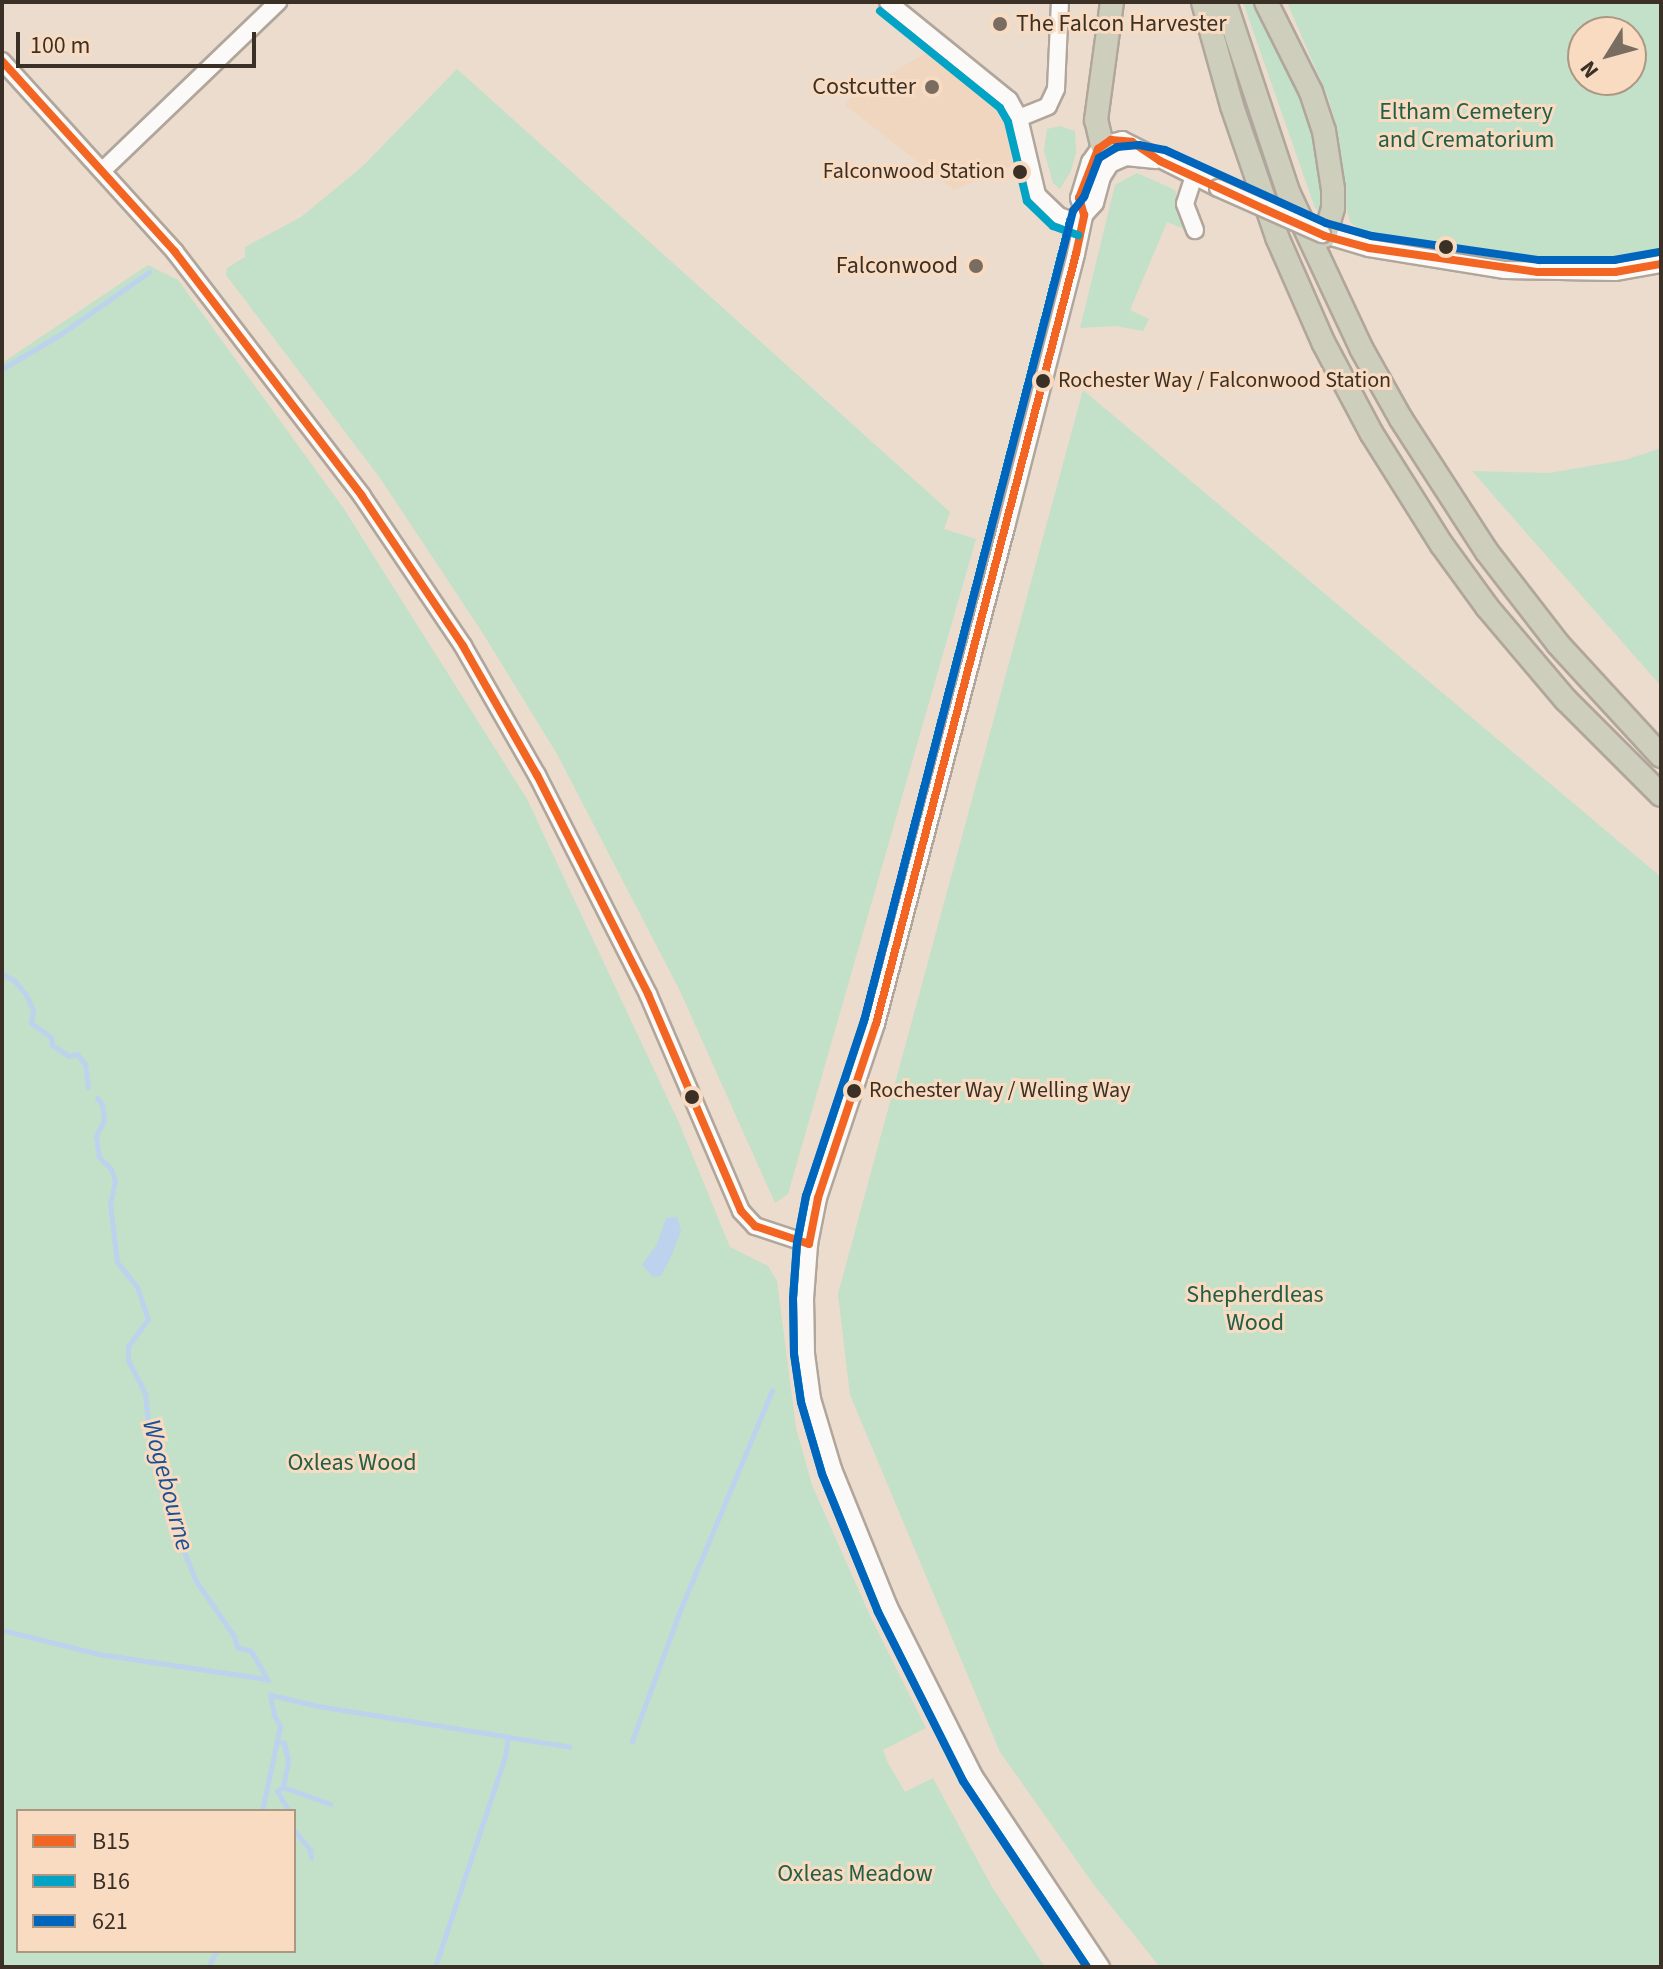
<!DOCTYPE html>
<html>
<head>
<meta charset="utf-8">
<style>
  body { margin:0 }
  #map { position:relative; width:1663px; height:1969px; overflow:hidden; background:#ebdcce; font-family:"Source Sans 3",sans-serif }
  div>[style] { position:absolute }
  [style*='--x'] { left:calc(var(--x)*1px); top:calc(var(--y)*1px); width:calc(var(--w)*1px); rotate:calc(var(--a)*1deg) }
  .built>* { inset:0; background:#f0d6bf }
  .green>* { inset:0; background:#c3e0c9 }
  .water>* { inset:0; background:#bdd2ed }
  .stream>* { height:5px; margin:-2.5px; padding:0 2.5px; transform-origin:2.5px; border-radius:2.5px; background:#bdd2ed }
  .roads { filter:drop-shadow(2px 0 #b1a69b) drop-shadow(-2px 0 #b1a69b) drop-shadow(0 2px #b1a69b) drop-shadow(0 -2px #b1a69b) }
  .minor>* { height:16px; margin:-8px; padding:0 8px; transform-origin:8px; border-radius:8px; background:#fcfaf8 }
  .highway>* { height:22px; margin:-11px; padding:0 11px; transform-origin:11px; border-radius:11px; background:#cecebc }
  .bridges { filter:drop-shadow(2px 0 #b1a69b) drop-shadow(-2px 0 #b1a69b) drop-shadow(0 2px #b1a69b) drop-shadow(0 -2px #b1a69b) }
  .minor-bridge>* { height:16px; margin:-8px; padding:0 8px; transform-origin:8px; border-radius:8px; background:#fcfaf8 }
  .bus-1>* { height:8px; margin:-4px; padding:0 4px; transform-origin:4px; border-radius:4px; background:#f26522 }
  .bus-2>* { height:8px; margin:-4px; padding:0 4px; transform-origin:4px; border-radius:4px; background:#03a3c6 }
  .bus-3>* { height:8px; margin:-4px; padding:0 4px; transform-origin:4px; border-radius:4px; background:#0065bd }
  .dots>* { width:22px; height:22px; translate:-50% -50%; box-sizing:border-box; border:4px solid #f8dbc1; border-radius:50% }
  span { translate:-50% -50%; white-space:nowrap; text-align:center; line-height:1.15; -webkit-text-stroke:6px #f8dbc1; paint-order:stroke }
  .bus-label { font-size:22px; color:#3b3026 }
  .right { translate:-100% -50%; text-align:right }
  .left { translate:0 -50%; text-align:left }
  .poi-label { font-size:24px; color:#3b3026 }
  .park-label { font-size:24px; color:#225f47 }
  .water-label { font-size:26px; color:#195194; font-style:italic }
  .frame { position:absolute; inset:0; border:4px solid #3b3026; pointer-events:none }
  .legend { position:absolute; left:16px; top:1809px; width:280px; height:144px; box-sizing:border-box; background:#f8dbc1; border:2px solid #ac9783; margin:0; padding:10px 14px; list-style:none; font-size:24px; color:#3b3026 }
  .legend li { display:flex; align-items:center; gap:16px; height:40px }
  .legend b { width:40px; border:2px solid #ac9783 }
  .north { position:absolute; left:1567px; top:16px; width:80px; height:80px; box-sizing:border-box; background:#f8dbc1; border:2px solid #ac9783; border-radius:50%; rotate:233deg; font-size:22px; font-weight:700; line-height:32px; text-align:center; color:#3b3026 }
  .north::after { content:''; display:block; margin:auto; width:28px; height:36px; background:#796c61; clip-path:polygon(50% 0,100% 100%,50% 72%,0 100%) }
  .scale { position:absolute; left:16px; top:32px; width:240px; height:36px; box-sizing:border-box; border:4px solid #3b3026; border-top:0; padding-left:10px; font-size:24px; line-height:28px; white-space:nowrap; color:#3b3026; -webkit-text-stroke:6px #f8dbc1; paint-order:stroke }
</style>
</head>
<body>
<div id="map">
  <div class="built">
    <div style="clip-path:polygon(929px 51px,986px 95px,1004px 124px,1013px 165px,954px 190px,845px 105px,851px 97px)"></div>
  </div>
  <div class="green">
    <div style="clip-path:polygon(1243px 2px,1255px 2px,1313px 124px,1327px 215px,1315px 208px)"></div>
    <div style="clip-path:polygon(evenodd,1287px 2px,1661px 2px,1661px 258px,1563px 266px,1514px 263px,1362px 231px,1350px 222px,1346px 207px,1338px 134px,1329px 100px,1287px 2px,1583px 32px,1631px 32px,1631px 80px,1583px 80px,1583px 32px)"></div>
    <div style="clip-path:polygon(457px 69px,950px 512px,944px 529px,976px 539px,788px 1194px,775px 1203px,680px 991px,557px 754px,482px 632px,380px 478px,226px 275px,227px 268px,245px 257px,245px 247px,301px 217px,363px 166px)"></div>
    <div style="clip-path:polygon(1060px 126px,1075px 131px,1076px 152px,1071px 171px,1060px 189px,1053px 183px,1044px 151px,1047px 129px)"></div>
    <div style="clip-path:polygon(1137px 173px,1175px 190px,1187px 230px,1167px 222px,1130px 310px,1149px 319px,1143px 331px,1116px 326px,1080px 328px,1115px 185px)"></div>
    <div style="clip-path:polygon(evenodd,148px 265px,178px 280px,344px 509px,527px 799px,680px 1125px,730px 1247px,768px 1266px,777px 1281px,796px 1428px,812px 1485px,871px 1618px,926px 1728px,883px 1750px,888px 1763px,905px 1792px,933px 1778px,992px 1887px,1045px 1967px,2px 1967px,2px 363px,148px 265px,18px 1811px,294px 1811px,294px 1951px,18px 1951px,18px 1811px)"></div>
    <div style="clip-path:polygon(1083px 390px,1661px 877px,1661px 1967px,1160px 1967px,1094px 1885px,1000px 1752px,850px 1395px,838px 1294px)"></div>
    <div style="clip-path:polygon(1661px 448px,1661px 686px,1472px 471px,1549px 473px,1625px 460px)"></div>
  </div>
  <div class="water">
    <div style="clip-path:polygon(677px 1217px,681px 1231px,671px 1257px,661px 1276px,653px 1277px,642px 1265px,657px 1244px,666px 1218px)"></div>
  </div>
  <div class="stream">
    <div style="--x:2;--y:369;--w:69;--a:-30.7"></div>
    <div style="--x:61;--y:334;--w:108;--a:-35.2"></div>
    <div style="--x:2;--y:974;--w:13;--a:27"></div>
    <div style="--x:14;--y:980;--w:19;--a:51"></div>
    <div style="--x:26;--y:995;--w:17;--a:65"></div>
    <div style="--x:33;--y:1010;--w:13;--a:99"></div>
    <div style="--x:31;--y:1023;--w:24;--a:35"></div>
    <div style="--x:51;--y:1037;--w:8;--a:83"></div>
    <div style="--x:52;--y:1045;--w:20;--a:33"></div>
    <div style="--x:69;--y:1056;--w:8;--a:-14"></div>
    <div style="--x:77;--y:1054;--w:13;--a:51"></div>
    <div style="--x:85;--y:1064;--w:23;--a:83"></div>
    <div style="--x:97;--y:1098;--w:8;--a:50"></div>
    <div style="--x:102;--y:1104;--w:16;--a:83"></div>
    <div style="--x:104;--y:1120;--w:18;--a:117"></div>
    <div style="--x:96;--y:1136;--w:21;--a:82"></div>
    <div style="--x:99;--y:1157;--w:17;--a:45"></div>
    <div style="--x:111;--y:1169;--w:13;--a:72"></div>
    <div style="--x:115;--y:1181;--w:24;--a:102"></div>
    <div style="--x:110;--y:1204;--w:58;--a:83.1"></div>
    <div style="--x:117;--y:1262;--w:32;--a:51"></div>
    <div style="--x:137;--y:1287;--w:34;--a:71"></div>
    <div style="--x:148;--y:1319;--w:34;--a:126"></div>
    <div style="--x:128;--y:1347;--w:13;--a:90"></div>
    <div style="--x:128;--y:1360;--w:38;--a:63"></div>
    <div style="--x:145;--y:1394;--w:36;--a:84"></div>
    <div style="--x:149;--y:1430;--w:61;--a:71.9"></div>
    <div style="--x:168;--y:1488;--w:18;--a:90"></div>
    <div style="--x:168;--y:1506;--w:12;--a:66"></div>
    <div style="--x:173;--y:1517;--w:10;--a:29"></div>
    <div style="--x:182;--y:1522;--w:20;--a:96"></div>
    <div style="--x:180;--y:1542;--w:42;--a:67.7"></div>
    <div style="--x:196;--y:1581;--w:67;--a:55.4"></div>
    <div style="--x:234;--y:1636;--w:11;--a:75"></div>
    <div style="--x:237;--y:1647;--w:15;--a:16"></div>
    <div style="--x:251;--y:1651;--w:34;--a:60"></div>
    <div style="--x:2;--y:1630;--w:100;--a:13.9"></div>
    <div style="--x:99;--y:1654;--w:169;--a:8.5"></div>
    <div style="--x:271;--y:1695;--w:48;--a:13.2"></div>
    <div style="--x:318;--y:1706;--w:255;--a:9.2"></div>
    <div style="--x:632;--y:1741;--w:142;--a:-69.8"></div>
    <div style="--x:681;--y:1608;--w:236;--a:-67.3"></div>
    <div style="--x:278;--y:1742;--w:6;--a:9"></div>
    <div style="--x:284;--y:1743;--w:18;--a:77"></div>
    <div style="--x:288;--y:1761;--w:26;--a:101"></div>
    <div style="--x:283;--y:1787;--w:7;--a:146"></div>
    <div style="--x:277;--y:1791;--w:23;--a:59"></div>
    <div style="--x:283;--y:1787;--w:50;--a:19.9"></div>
    <div style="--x:262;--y:1811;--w:87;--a:-78"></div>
    <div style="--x:280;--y:1726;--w:13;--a:-119"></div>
    <div style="--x:274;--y:1715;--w:21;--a:-101"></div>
    <div style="--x:294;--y:1830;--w:26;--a:51"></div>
    <div style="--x:310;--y:1850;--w:8;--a:83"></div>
    <div style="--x:208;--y:1967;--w:18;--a:-63"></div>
    <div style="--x:435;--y:1967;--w:221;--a:-71.6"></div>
    <div style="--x:505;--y:1757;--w:21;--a:-82"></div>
  </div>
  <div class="roads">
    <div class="minor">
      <div style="--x:888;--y:2;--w:156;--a:39"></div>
      <div style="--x:1009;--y:100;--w:21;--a:61"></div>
      <div style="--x:1019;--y:118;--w:79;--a:76.8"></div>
      <div style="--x:1037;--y:195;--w:30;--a:44"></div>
      <div style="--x:1059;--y:216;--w:24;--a:19"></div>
      <div style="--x:2;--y:61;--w:258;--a:47.8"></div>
      <div style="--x:175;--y:252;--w:307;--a:52.5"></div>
      <div style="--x:362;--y:496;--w:181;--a:56"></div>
      <div style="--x:463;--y:646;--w:149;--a:60.2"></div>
      <div style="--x:537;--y:775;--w:246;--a:63.1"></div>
      <div style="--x:648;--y:994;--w:236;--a:66.8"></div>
      <div style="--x:741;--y:1211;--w:21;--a:47"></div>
      <div style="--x:755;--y:1226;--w:57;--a:18.4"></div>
      <div style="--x:1019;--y:118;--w:31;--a:-22"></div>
      <div style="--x:1048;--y:106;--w:19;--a:-65"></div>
      <div style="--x:1056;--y:89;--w:87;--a:-87.4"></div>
      <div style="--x:103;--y:170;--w:243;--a:-43.8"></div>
      <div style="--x:1194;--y:176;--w:29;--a:108"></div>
      <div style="--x:1185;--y:204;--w:28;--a:69"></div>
      <div style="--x:1084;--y:215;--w:16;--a:-47"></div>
      <div style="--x:1095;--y:203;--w:27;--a:-75"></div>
      <div style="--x:1102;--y:177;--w:15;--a:-58"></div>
      <div style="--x:1110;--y:164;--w:17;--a:-24"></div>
      <div style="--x:1126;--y:157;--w:30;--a:6"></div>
      <div style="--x:1322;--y:234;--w:49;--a:16.6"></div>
      <div style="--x:1369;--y:248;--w:138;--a:9.2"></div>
      <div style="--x:1505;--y:270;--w:110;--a:1"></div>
      <div style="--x:1615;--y:272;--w:47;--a:-9.9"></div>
      <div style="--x:1101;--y:1967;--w:232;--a:-123.6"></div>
      <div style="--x:973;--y:1774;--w:187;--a:-116.7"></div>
      <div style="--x:889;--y:1607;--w:149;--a:-112.1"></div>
      <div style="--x:833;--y:1469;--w:73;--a:-106.7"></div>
      <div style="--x:812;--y:1399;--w:45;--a:-97.6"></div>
      <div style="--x:806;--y:1354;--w:55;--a:-91"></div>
      <div style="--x:805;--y:1299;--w:55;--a:-85.8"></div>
      <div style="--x:809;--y:1244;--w:47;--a:-78.9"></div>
      <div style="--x:818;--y:1198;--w:183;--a:-71.6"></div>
      <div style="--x:876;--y:1024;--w:514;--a:-75.34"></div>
      <div style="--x:1006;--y:527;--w:282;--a:-75.6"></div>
      <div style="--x:1076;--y:254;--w:40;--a:-78"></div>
      <div style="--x:1084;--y:215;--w:18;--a:-106"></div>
      <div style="--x:1079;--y:198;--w:38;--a:-73"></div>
      <div style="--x:1090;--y:162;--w:21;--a:-55"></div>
      <div style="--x:1102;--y:145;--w:21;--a:-14"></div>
      <div style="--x:1122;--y:140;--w:107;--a:26.6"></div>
    </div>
    <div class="highway">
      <div style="--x:1203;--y:2;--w:108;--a:74.4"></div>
      <div style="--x:1232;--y:106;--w:139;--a:71"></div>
      <div style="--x:1277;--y:237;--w:115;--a:66.3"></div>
      <div style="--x:1323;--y:342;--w:104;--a:62"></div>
      <div style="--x:1372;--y:434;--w:131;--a:57.8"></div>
      <div style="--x:1442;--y:545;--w:77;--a:54"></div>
      <div style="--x:1487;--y:607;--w:122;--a:49.7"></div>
      <div style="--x:1566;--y:700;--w:134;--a:45"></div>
      <div style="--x:1225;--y:2;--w:202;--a:71.6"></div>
      <div style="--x:1289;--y:194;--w:170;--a:64.9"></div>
      <div style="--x:1361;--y:348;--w:81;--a:60.6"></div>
      <div style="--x:1401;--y:419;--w:158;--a:57.1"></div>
      <div style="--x:1487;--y:552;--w:116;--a:52.3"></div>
      <div style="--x:1558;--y:644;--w:152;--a:47.4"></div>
      <div style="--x:1266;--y:2;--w:101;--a:63.4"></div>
      <div style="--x:1311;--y:92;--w:41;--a:71.6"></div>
      <div style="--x:1324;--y:131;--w:59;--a:81.2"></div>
      <div style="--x:1333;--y:189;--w:19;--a:90"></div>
      <div style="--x:1333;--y:208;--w:29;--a:106"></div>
      <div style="--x:1102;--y:145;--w:26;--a:-103"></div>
      <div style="--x:1096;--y:120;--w:119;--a:-82.3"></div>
    </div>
  </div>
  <div class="bridges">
    <div class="minor-bridge">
      <div style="--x:1218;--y:188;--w:114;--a:23.9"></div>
    </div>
  </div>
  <div class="bus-1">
    <div style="--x:2;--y:61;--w:258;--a:47.8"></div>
    <div style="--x:175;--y:252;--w:307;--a:52.5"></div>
    <div style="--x:362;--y:496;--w:181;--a:56"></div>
    <div style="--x:463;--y:646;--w:149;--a:60.2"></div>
    <div style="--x:537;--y:775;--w:246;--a:63.1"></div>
    <div style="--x:648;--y:994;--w:236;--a:66.8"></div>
    <div style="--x:741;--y:1211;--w:21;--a:47"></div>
    <div style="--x:755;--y:1226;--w:57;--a:18.4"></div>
    <div style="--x:809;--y:1244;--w:47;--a:-78.9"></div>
    <div style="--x:818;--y:1198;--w:183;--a:-71.6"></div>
    <div style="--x:876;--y:1024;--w:796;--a:-75.44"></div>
    <div style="--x:1076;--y:254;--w:40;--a:-78"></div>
    <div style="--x:1084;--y:215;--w:18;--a:-106"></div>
    <div style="--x:1079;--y:198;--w:53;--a:-68.8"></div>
    <div style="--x:1098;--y:149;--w:16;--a:-35"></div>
    <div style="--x:1111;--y:140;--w:21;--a:5"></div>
    <div style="--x:1132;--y:142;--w:34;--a:34"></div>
    <div style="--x:1160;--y:161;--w:115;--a:24.8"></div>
    <div style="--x:1264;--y:209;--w:67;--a:23.9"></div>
    <div style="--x:1325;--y:236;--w:46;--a:15.3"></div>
    <div style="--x:1369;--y:248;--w:171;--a:8.1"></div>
    <div style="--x:1538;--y:272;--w:77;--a:0"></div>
    <div style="--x:1615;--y:272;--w:47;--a:-9.9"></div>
  </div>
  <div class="bus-2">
    <div style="--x:880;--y:11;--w:154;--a:38.9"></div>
    <div style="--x:1000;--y:108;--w:16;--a:60"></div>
    <div style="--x:1008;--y:122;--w:81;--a:76.5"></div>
    <div style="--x:1027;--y:201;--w:36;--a:44"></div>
    <div style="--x:1053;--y:226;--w:27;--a:20"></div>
    <div style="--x:1070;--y:221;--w:826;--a:104.44"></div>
    <div style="--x:864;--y:1021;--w:184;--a:108.3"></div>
    <div style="--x:806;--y:1196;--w:48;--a:100.8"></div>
    <div style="--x:797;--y:1243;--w:56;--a:94.1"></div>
    <div style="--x:793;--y:1299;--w:55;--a:89"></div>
    <div style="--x:794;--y:1354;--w:49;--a:81.7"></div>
    <div style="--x:801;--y:1402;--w:75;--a:73.7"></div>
    <div style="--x:822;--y:1474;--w:149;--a:67.9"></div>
    <div style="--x:878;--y:1612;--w:189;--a:63.3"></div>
    <div style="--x:963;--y:1781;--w:224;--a:56.3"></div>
  </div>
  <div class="bus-3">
    <div style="--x:1087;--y:1967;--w:224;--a:-123.7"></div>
    <div style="--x:963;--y:1781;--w:189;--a:-116.7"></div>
    <div style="--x:878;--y:1612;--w:149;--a:-112.1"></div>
    <div style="--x:822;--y:1474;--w:75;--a:-106.3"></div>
    <div style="--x:801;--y:1402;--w:49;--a:-98.3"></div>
    <div style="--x:794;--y:1354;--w:55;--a:-91"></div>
    <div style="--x:793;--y:1299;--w:56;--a:-85.9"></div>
    <div style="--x:797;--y:1243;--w:48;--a:-79.2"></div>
    <div style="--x:806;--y:1196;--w:184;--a:-71.7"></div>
    <div style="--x:864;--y:1021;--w:837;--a:-75.53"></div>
    <div style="--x:1073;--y:211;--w:18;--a:-52"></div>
    <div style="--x:1084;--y:197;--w:42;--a:-69"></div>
    <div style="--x:1099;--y:158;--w:21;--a:-31"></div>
    <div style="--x:1117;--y:147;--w:22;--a:-5"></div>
    <div style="--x:1139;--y:145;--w:26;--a:11"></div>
    <div style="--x:1165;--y:150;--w:177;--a:24.4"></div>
    <div style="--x:1326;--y:223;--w:48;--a:15.8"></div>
    <div style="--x:1372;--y:236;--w:169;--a:8.2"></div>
    <div style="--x:1539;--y:260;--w:75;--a:0"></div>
    <div style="--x:1614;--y:260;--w:46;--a:-10.1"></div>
  </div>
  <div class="dots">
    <div style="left:1000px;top:24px;background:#796c61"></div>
    <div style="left:932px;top:87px;background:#796c61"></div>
    <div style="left:1020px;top:172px;background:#3b3026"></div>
    <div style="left:1446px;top:247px;background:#3b3026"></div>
    <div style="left:976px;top:266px;background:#796c61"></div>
    <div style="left:1043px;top:381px;background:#3b3026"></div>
    <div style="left:854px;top:1091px;background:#3b3026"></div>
    <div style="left:692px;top:1097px;background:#3b3026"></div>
  </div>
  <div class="bus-label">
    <span class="right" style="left:1005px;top:172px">Falconwood Station</span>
    <span class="left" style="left:1058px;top:381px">Rochester Way / Falconwood Station</span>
    <span class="left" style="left:869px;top:1091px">Rochester Way / Welling Way</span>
  </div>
  <div class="poi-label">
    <span class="left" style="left:1016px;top:24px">The Falcon Harvester</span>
    <span class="right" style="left:916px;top:87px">Costcutter</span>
    <span class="right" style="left:958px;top:266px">Falconwood</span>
  </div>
  <div class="park-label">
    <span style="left:1466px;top:126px">Eltham Cemetery<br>and Crematorium</span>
    <span style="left:1255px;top:1309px">Shepherdleas<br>Wood</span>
    <span style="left:352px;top:1463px">Oxleas Wood</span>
    <span style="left:855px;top:1874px">Oxleas Meadow</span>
  </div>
  <div class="water-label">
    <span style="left:168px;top:1485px;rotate:75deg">Wogebourne</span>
  </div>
  <div class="frame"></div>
  <ul class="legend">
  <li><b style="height:10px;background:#f26522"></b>B15</li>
  <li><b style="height:10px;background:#03a3c6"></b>B16</li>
  <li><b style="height:10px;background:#0065bd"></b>621</li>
  </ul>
  <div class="north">N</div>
  <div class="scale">100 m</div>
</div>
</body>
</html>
